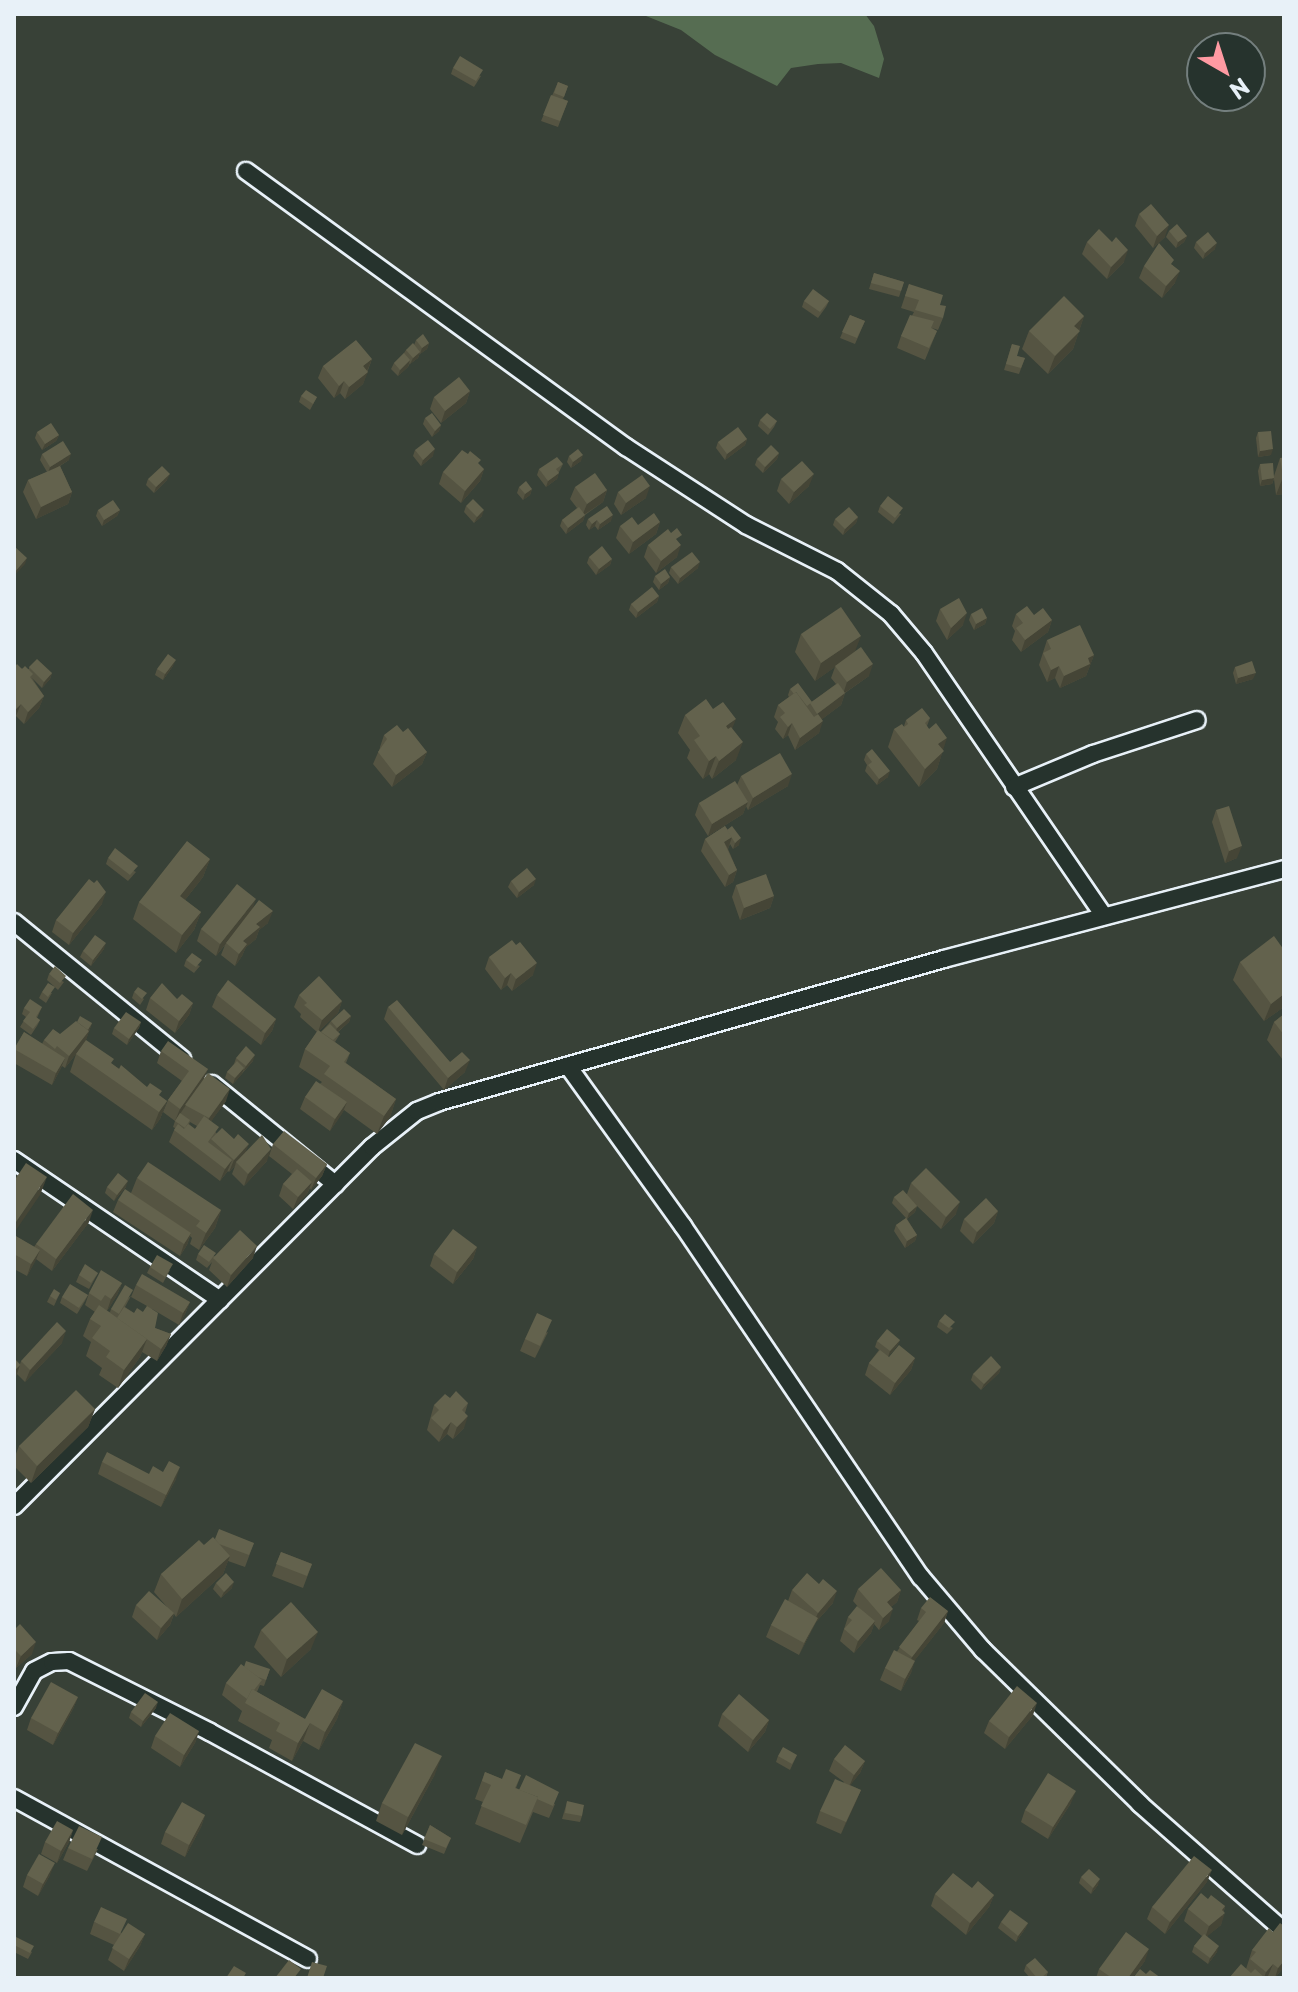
<!DOCTYPE html>
<html>
<head>
<meta charset="utf-8">
<style>
  body { margin:0 }
  #map { position:relative; width:1298px; height:1992px; overflow:hidden; background:#384137; font-family:"Playpen Sans",sans-serif }
  div>[style] { position:absolute }
  [style*='--x'] { left:calc(var(--x)*1px); top:calc(var(--y)*1px); width:calc(var(--w)*1px); rotate:calc(var(--a)*1deg) }
  .green>* { inset:0; background:#566d52 }
  .roads { filter:drop-shadow(2px 0 #e8f1f8) drop-shadow(-2px 0 #e8f1f8) drop-shadow(0 2px #e8f1f8) drop-shadow(0 -2px #e8f1f8) }
  .street>* { height:16px; margin:-8px; padding:0 8px; transform-origin:8px; border-radius:8px; background:#26332d }
  .wall>* { inset:0; background:#555442 }
  .shaded-wall>* { inset:0; background:#454536 }
  .building>* { inset:0; background:#63624d }
  span { translate:-50% -50%; white-space:nowrap; text-align:center; line-height:1.15; -webkit-text-stroke:7px #26332d; paint-order:stroke }
  .frame { position:absolute; inset:0; border:16px solid #e8f1f8; pointer-events:none }
  .north { position:absolute; left:1186px; top:32px; width:80px; height:80px; box-sizing:border-box; background:#26332d; border:2px solid #747f7e; border-radius:50%; rotate:141deg; font-size:22px; font-weight:700; line-height:32px; text-align:center; color:#e8f1f8 }
  .north::after { content:''; display:block; margin:auto; width:28px; height:36px; background:#ff9aa2; clip-path:polygon(50% 0,100% 100%,50% 72%,0 100%) }
</style>
</head>
<body>
<div id="map">
  <div class="green">
    <div style="clip-path:polygon(641px 14px,865px 14px,874px 26px,884px 59px,879px 78px,841px 63px,818px 64px,791px 68px,777px 86px,715px 55px,681px 30px)"></div>
  </div>
  <div class="roads">
    <div class="street">
      <div style="--x:246;--y:171;--w:470;--a:36"></div>
      <div style="--x:626;--y:447;--w:143;--a:33"></div>
      <div style="--x:746;--y:525;--w:102;--a:26.8"></div>
      <div style="--x:837;--y:571;--w:69;--a:38.5"></div>
      <div style="--x:891;--y:614;--w:51;--a:49.8"></div>
      <div style="--x:924;--y:653;--w:319;--a:55.6"></div>
      <div style="--x:1014;--y:787;--w:86;--a:-22.7"></div>
      <div style="--x:1093;--y:754;--w:109;--a:-18.1"></div>
      <div style="--x:14;--y:922;--w:217;--a:39.2"></div>
      <div style="--x:568;--y:1066;--w:197;--a:54.3"></div>
      <div style="--x:683;--y:1226;--w:424;--a:55.9"></div>
      <div style="--x:921;--y:1577;--w:96;--a:49.7"></div>
      <div style="--x:983;--y:1650;--w:220;--a:44.4"></div>
      <div style="--x:1140;--y:1804;--w:192;--a:41.4"></div>
      <div style="--x:212;--y:1084;--w:159;--a:39.1"></div>
      <div style="--x:14;--y:1160;--w:249;--a:34.2"></div>
      <div style="--x:14;--y:1506;--w:507;--a:-45.08"></div>
      <div style="--x:372;--y:1147;--w:58;--a:-38.7"></div>
      <div style="--x:417;--y:1111;--w:24;--a:-22"></div>
      <div style="--x:439;--y:1102;--w:525;--a:-15.81"></div>
      <div style="--x:944;--y:959;--w:352;--a:-14.8"></div>
      <div style="--x:14;--y:1707;--w:41;--a:-60.9"></div>
      <div style="--x:34;--y:1671;--w:20;--a:-27"></div>
      <div style="--x:52;--y:1662;--w:17;--a:-3"></div>
      <div style="--x:69;--y:1661;--w:158;--a:26.7"></div>
      <div style="--x:210;--y:1732;--w:236;--a:28.6"></div>
      <div style="--x:14;--y:1798;--w:335;--a:28.7"></div>
    </div>
  </div>
  <div class="wall">
    <div style="clip-path:polygon(453px 68px,481px 76px,474px 87px,451px 74px)"></div>
    <div style="clip-path:polygon(558px 82px,568px 86px,563px 99px,568px 101px,558px 127px,541px 121px)"></div>
    <div style="clip-path:polygon(1139px 214px,1165px 237px,1153px 248px,1135px 226px)"></div>
    <div style="clip-path:polygon(1169px 231px,1187px 236px,1184px 242px,1176px 248px,1166px 237px)"></div>
    <div style="clip-path:polygon(1087px 242px,1112px 242px,1124px 262px,1107px 279px,1082px 254px)"></div>
    <div style="clip-path:polygon(1196px 242px,1215px 249px,1203px 259px,1194px 248px)"></div>
    <div style="clip-path:polygon(1173px 265px,1175px 283px,1162px 298px,1139px 278px,1144px 266px)"></div>
    <div style="clip-path:polygon(874px 273px,904px 282px,899px 297px,869px 289px)"></div>
    <div style="clip-path:polygon(909px 284px,940px 305px,943px 318px,938px 330px,932px 328px,937px 331px,925px 360px,897px 348px,901px 336px,914px 312px,901px 308px)"></div>
    <div style="clip-path:polygon(804px 301px,829px 301px,826px 307px,818px 318px,802px 307px)"></div>
    <div style="clip-path:polygon(850px 315px,865px 321px,855px 344px,840px 338px)"></div>
    <div style="clip-path:polygon(1084px 316px,1073px 349px,1048px 374px,1022px 349px,1029px 331px)"></div>
    <div style="clip-path:polygon(416px 340px,429px 343px,427px 349px,420px 354px,420px 353px,418px 358px,410px 364px,410px 363px,408px 367px,398px 376px,391px 369px,394px 363px,404px 353px,406px 350px,414px 345px)"></div>
    <div style="clip-path:polygon(1012px 344px,1017px 356px,1025px 358px,1019px 374px,1004px 370px)"></div>
    <div style="clip-path:polygon(372px 359px,363px 384px,345px 399px,340px 393px,334px 398px,318px 378px,323px 366px)"></div>
    <div style="clip-path:polygon(470px 391px,466px 403px,441px 423px,430px 409px,434px 397px)"></div>
    <div style="clip-path:polygon(301px 396px,317px 397px,310px 410px,299px 402px)"></div>
    <div style="clip-path:polygon(425px 418px,441px 425px,439px 431px,432px 437px,423px 424px)"></div>
    <div style="clip-path:polygon(760px 420px,777px 421px,774px 427px,768px 435px,758px 426px)"></div>
    <div style="clip-path:polygon(37px 432px,59px 435px,56px 441px,42px 450px,35px 438px)"></div>
    <div style="clip-path:polygon(1258px 432px,1271px 455px,1258px 457px,1256px 438px)"></div>
    <div style="clip-path:polygon(747px 439px,745px 445px,725px 460px,716px 448px,718px 442px)"></div>
    <div style="clip-path:polygon(415px 450px,433px 456px,421px 466px,413px 456px)"></div>
    <div style="clip-path:polygon(779px 453px,777px 459px,763px 473px,755px 465px,757px 459px)"></div>
    <div style="clip-path:polygon(42px 454px,69px 460px,60px 466px,72px 492px,68px 504px,36px 519px,23px 492px,28px 480px,47px 472px,40px 460px)"></div>
    <div style="clip-path:polygon(569px 456px,581px 461px,571px 468px,567px 462px)"></div>
    <div style="clip-path:polygon(1284px 457px,1284px 494px,1276px 495px,1274px 479px,1272px 484px,1260px 486px,1258px 471px,1260px 464px,1274px 476px,1280px 458px)"></div>
    <div style="clip-path:polygon(563px 464px,559px 472px,557px 479px,546px 487px,537px 475px,539px 469px)"></div>
    <div style="clip-path:polygon(484px 469px,480px 481px,461px 503px,439px 484px,443px 472px)"></div>
    <div style="clip-path:polygon(148px 479px,167px 480px,154px 493px,146px 485px)"></div>
    <div style="clip-path:polygon(781px 479px,809px 486px,789px 504px,777px 491px)"></div>
    <div style="clip-path:polygon(519px 487px,532px 489px,530px 495px,523px 500px,517px 493px)"></div>
    <div style="clip-path:polygon(575px 487px,607px 490px,603px 502px,585px 515px,583px 521px,566px 534px,560px 526px,562px 520px,577px 508px,570px 499px)"></div>
    <div style="clip-path:polygon(618px 492px,646px 498px,621px 515px,614px 504px)"></div>
    <div style="clip-path:polygon(466px 506px,482px 516px,474px 523px,464px 512px)"></div>
    <div style="clip-path:polygon(880px 506px,901px 514px,893px 524px,878px 512px)"></div>
    <div style="clip-path:polygon(98px 510px,120px 510px,117px 516px,102px 526px,96px 516px)"></div>
    <div style="clip-path:polygon(858px 517px,856px 523px,843px 535px,833px 525px,835px 519px)"></div>
    <div style="clip-path:polygon(588px 519px,611px 521px,598px 530px,595px 526px,589px 530px,586px 525px)"></div>
    <div style="clip-path:polygon(660px 522px,656px 534px,629px 554px,616px 538px,620px 526px,638px 525px)"></div>
    <div style="clip-path:polygon(679px 543px,677px 557px,656px 573px,644px 557px,648px 545px)"></div>
    <div style="clip-path:polygon(589px 557px,612px 559px,610px 565px,596px 575px,587px 563px)"></div>
    <div style="clip-path:polygon(671px 567px,698px 568px,678px 584px,669px 573px)"></div>
    <div style="clip-path:polygon(655px 576px,670px 577px,668px 583px,659px 590px,653px 582px)"></div>
    <div style="clip-path:polygon(659px 596px,657px 602px,636px 618px,629px 610px,631px 604px)"></div>
    <div style="clip-path:polygon(940px 609px,963px 625px,947px 640px,936px 621px)"></div>
    <div style="clip-path:polygon(971px 614px,987px 618px,985px 624px,974px 630px,969px 620px)"></div>
    <div style="clip-path:polygon(1016px 614px,1034px 615px,1052px 620px,1048px 632px,1021px 652px,1012px 640px,1015px 631px,1012px 626px)"></div>
    <div style="clip-path:polygon(801px 634px,855px 652px,869px 676px,845px 693px,841px 705px,822px 719px,819px 733px,795px 750px,788px 735px,783px 739px,775px 729px,778px 722px,774px 717px,778px 705px,789px 697px,788px 695px,790px 689px,812px 702px,836px 684px,831px 678px,835px 667px,815px 681px,795px 652px)"></div>
    <div style="clip-path:polygon(1047px 640px,1094px 655px,1086px 676px,1060px 688px,1055px 678px,1047px 682px,1039px 665px)"></div>
    <div style="clip-path:polygon(173px 666px,163px 680px,155px 675px,157px 669px)"></div>
    <div style="clip-path:polygon(29px 667px,52px 673px,50px 679px,42px 688px,32px 678px,44px 696px,39px 708px,24px 724px,16px 716px,14px 718px,14px 668px,29px 669px)"></div>
    <div style="clip-path:polygon(1235px 667px,1253px 679px,1236px 684px,1233px 673px)"></div>
    <div style="clip-path:polygon(713px 709px,732px 728px,736px 760px,712px 779px,709px 774px,703px 779px,687px 758px,690px 750px,678px 733px,685px 715px)"></div>
    <div style="clip-path:polygon(930px 718px,927px 726px,943px 750px,937px 769px,919px 787px,888px 747px,894px 729px,904px 726px,906px 720px)"></div>
    <div style="clip-path:polygon(403px 732px,427px 752px,422px 764px,392px 787px,373px 764px,380px 748px,380px 747px,384px 735px)"></div>
    <div style="clip-path:polygon(866px 754px,888px 777px,877px 785px,865px 771px,867px 765px,864px 760px)"></div>
    <div style="clip-path:polygon(741px 776px,788px 786px,748px 810px,746px 806px,743px 814px,708px 836px,695px 815px,699px 803px,737px 785px)"></div>
    <div style="clip-path:polygon(1216px 810px,1237px 858px,1225px 863px,1212px 822px)"></div>
    <div style="clip-path:polygon(725px 826px,739px 845px,733px 849px,730px 844px,728px 849px,737px 870px,733px 882px,725px 887px,701px 851px,705px 839px)"></div>
    <div style="clip-path:polygon(108px 858px,136px 872px,128px 881px,106px 864px)"></div>
    <div style="clip-path:polygon(210px 859px,203px 877px,185px 900px,201px 912px,194px 930px,176px 953px,133px 919px,139px 902px)"></div>
    <div style="clip-path:polygon(511px 881px,534px 885px,517px 898px,508px 887px)"></div>
    <div style="clip-path:polygon(736px 885px,774px 896px,770px 908px,740px 920px,732px 897px)"></div>
    <div style="clip-path:polygon(102px 904px,69px 945px,52px 932px,56px 920px)"></div>
    <div style="clip-path:polygon(253px 909px,268px 923px,259px 930px,256px 939px,246px 947px,242px 956px,235px 966px,221px 955px,225px 945px,216px 956px,197px 941px,201px 929px)"></div>
    <div style="clip-path:polygon(104px 949px,91px 966px,80px 957px,83px 951px)"></div>
    <div style="clip-path:polygon(1284px 950px,1284px 1007px,1264px 1021px,1233px 980px,1240px 962px)"></div>
    <div style="clip-path:polygon(489px 957px,533px 975px,512px 991px,507px 985px,501px 990px,485px 969px)"></div>
    <div style="clip-path:polygon(186px 960px,200px 966px,194px 973px,184px 966px)"></div>
    <div style="clip-path:polygon(49px 974px,64px 982px,58px 990px,47px 980px)"></div>
    <div style="clip-path:polygon(42px 992px,52px 993px,46px 1003px,39px 998px)"></div>
    <div style="clip-path:polygon(134px 992px,144px 999px,140px 1005px,132px 998px)"></div>
    <div style="clip-path:polygon(217px 995px,276px 1019px,272px 1031px,261px 1045px,212px 1007px)"></div>
    <div style="clip-path:polygon(299px 995px,342px 1001px,338px 1013px,319px 1031px,321px 1032px,331px 1021px,351px 1016px,349px 1022px,338px 1032px,340px 1034px,335px 1042px,350px 1053px,346px 1063px,396px 1099px,390px 1117px,377px 1134px,344px 1110px,330px 1131px,300px 1109px,305px 1097px,322px 1082px,299px 1067px,305px 1049px,317px 1032px,300px 1017px,301px 1014px,294px 1007px)"></div>
    <div style="clip-path:polygon(150px 998px,177px 999px,193px 1003px,189px 1015px,175px 1033px,146px 1010px)"></div>
    <div style="clip-path:polygon(42px 1007px,37px 1018px,40px 1020px,37px 1026px,31px 1035px,20px 1027px,26px 1017px,22px 1014px,24px 1008px)"></div>
    <div style="clip-path:polygon(388px 1007px,450px 1062px,465px 1072px,444px 1090px,384px 1019px)"></div>
    <div style="clip-path:polygon(1284px 1014px,1284px 1059px,1283px 1060px,1267px 1040px,1274px 1022px)"></div>
    <div style="clip-path:polygon(141px 1022px,139px 1028px,127px 1045px,112px 1034px,114px 1028px)"></div>
    <div style="clip-path:polygon(92px 1023px,85px 1042px,112px 1064px,167px 1101px,160px 1119px,152px 1130px,70px 1072px,76px 1054px,79px 1050px,65px 1068px,62px 1066px,52px 1085px,14px 1063px,14px 1050px,24px 1032px,42px 1044px,44px 1040px)"></div>
    <div style="clip-path:polygon(evenodd,161px 1051px,208px 1069px,204px 1078px,226px 1101px,211px 1121px,216px 1133px,246px 1152px,267px 1161px,244px 1186px,232px 1174px,235px 1166px,229px 1172px,228px 1171px,220px 1181px,169px 1142px,175px 1128px,173px 1127px,175px 1121px,163px 1112px,168px 1100px,182px 1081px,157px 1063px,161px 1051px,190px 1122px,197px 1126px,195px 1129px,189px 1124px,190px 1122px)"></div>
    <div style="clip-path:polygon(236px 1058px,253px 1061px,233px 1084px,225px 1078px,227px 1072px,234px 1064px)"></div>
    <div style="clip-path:polygon(273px 1144px,327px 1164px,322px 1176px,311px 1190px,310px 1188px,307px 1194px,293px 1209px,279px 1196px,283px 1184px,292px 1174px,269px 1156px)"></div>
    <div style="clip-path:polygon(137px 1178px,221px 1210px,215px 1228px,199px 1250px,190px 1244px,192px 1238px,190px 1236px,187px 1245px,180px 1256px,113px 1212px,118px 1200px,131px 1193px)"></div>
    <div style="clip-path:polygon(911px 1183px,956px 1214px,941px 1229px,917px 1206px,915px 1212px,907px 1219px,917px 1235px,915px 1241px,905px 1248px,894px 1231px,896px 1225px,906px 1218px,892px 1203px,894px 1197px,907px 1194px)"></div>
    <div style="clip-path:polygon(107px 1187px,126px 1187px,114px 1201px,105px 1193px)"></div>
    <div style="clip-path:polygon(998px 1211px,994px 1223px,973px 1244px,960px 1231px,964px 1219px)"></div>
    <div style="clip-path:polygon(89px 1222px,52px 1271px,36px 1259px,27px 1276px,14px 1269px,14px 1235px,34px 1247px,36px 1244px)"></div>
    <div style="clip-path:polygon(477px 1247px,473px 1259px,453px 1284px,430px 1266px,434px 1254px)"></div>
    <div style="clip-path:polygon(198px 1254px,214px 1256px,253px 1258px,227px 1287px,209px 1270px,212px 1262px,207px 1268px,196px 1260px)"></div>
    <div style="clip-path:polygon(150px 1267px,170px 1270px,163px 1283px,147px 1273px)"></div>
    <div style="clip-path:polygon(98px 1273px,89px 1289px,76px 1282px,79px 1275px)"></div>
    <div style="clip-path:polygon(122px 1283px,117px 1295px,107px 1311px,110px 1312px,111px 1309px,131px 1296px,125px 1307px,134px 1313px,143px 1312px,147px 1306px,131px 1297px,136px 1285px,190px 1302px,185px 1314px,179px 1325px,152px 1309px,155px 1328px,171px 1334px,166px 1346px,157px 1361px,142px 1352px,140px 1357px,118px 1388px,99px 1375px,102px 1368px,86px 1356px,91px 1342px,83px 1336px,90px 1319px,95px 1312px,85px 1305px,89px 1293px)"></div>
    <div style="clip-path:polygon(60px 1293px,54px 1306px,47px 1302px,50px 1296px)"></div>
    <div style="clip-path:polygon(88px 1295px,85px 1301px,77px 1314px,60px 1303px,62px 1297px)"></div>
    <div style="clip-path:polygon(939px 1321px,953px 1328px,947px 1334px,937px 1327px)"></div>
    <div style="clip-path:polygon(548px 1332px,535px 1358px,520px 1351px,525px 1339px)"></div>
    <div style="clip-path:polygon(900px 1340px,897px 1346px,888px 1357px,915px 1358px,911px 1370px,890px 1395px,865px 1375px,869px 1363px,879px 1350px,875px 1347px,877px 1341px)"></div>
    <div style="clip-path:polygon(62px 1343px,25px 1382px,17px 1374px,14px 1379px,14px 1358px,20px 1364px,21px 1361px)"></div>
    <div style="clip-path:polygon(1001px 1367px,999px 1373px,981px 1390px,971px 1380px,973px 1374px)"></div>
    <div style="clip-path:polygon(450px 1398px,468px 1403px,465px 1413px,464px 1428px,453px 1439px,447px 1434px,439px 1442px,427px 1430px,434px 1405px)"></div>
    <div style="clip-path:polygon(95px 1409px,88px 1427px,31px 1483px,14px 1466px,14px 1459px,19px 1446px)"></div>
    <div style="clip-path:polygon(102px 1462px,149px 1474px,176px 1479px,161px 1507px,98px 1474px)"></div>
    <div style="clip-path:polygon(215px 1539px,254px 1543px,245px 1567px,228px 1561px,223px 1574px,176px 1617px,174px 1614px,170px 1625px,157px 1640px,132px 1617px,136px 1605px,167px 1607px,154px 1592px,161px 1574px,204px 1545px)"></div>
    <div style="clip-path:polygon(281px 1552px,312px 1564px,303px 1588px,272px 1576px)"></div>
    <div style="clip-path:polygon(216px 1583px,232px 1588px,221px 1598px,213px 1589px)"></div>
    <div style="clip-path:polygon(858px 1589px,901px 1590px,897px 1602px,891px 1607px,889px 1621px,879px 1630px,874px 1624px,871px 1633px,854px 1653px,840px 1641px,848px 1617px,860px 1609px,853px 1601px)"></div>
    <div style="clip-path:polygon(792px 1590px,833px 1603px,816px 1622px,799px 1655px,766px 1637px,771px 1625px,788px 1601px)"></div>
    <div style="clip-path:polygon(921px 1608px,948px 1611px,944px 1623px,914px 1661px,911px 1673px,901px 1691px,880px 1680px,885px 1668px,919px 1621px,917px 1620px)"></div>
    <div style="clip-path:polygon(14px 1630px,32px 1654px,16px 1668px,14px 1665px)"></div>
    <div style="clip-path:polygon(261px 1630px,311px 1649px,281px 1677px,254px 1647px)"></div>
    <div style="clip-path:polygon(244px 1667px,270px 1669px,264px 1686px,260px 1685px,257px 1692px,305px 1719px,343px 1701px,337px 1719px,319px 1750px,303px 1741px,292px 1761px,269px 1748px,272px 1740px,238px 1721px,242px 1711px,222px 1695px,226px 1683px)"></div>
    <div style="clip-path:polygon(78px 1697px,73px 1709px,53px 1745px,27px 1730px,31px 1718px)"></div>
    <div style="clip-path:polygon(156px 1708px,141px 1727px,129px 1718px,131px 1712px)"></div>
    <div style="clip-path:polygon(722px 1714px,769px 1720px,765px 1732px,748px 1752px,718px 1726px)"></div>
    <div style="clip-path:polygon(1033px 1715px,1005px 1749px,984px 1733px,989px 1721px)"></div>
    <div style="clip-path:polygon(199px 1731px,195px 1743px,180px 1767px,151px 1748px,155px 1736px)"></div>
    <div style="clip-path:polygon(797px 1755px,790px 1770px,776px 1762px,778px 1756px)"></div>
    <div style="clip-path:polygon(834px 1759px,865px 1761px,860px 1773px,850px 1785px,861px 1790px,841px 1834px,816px 1823px,820px 1811px,844px 1782px,829px 1771px)"></div>
    <div style="clip-path:polygon(485px 1772px,502px 1779px,521px 1775px,516px 1788px,555px 1804px,549px 1818px,533px 1812px,520px 1843px,475px 1824px,483px 1802px,475px 1799px)"></div>
    <div style="clip-path:polygon(435px 1774px,402px 1835px,376px 1821px,382px 1803px)"></div>
    <div style="clip-path:polygon(567px 1802px,582px 1816px,580px 1822px,562px 1819px)"></div>
    <div style="clip-path:polygon(1071px 1803px,1048px 1839px,1021px 1822px,1025px 1810px)"></div>
    <div style="clip-path:polygon(205px 1815px,201px 1827px,185px 1857px,161px 1844px,165px 1832px)"></div>
    <div style="clip-path:polygon(430px 1825px,451px 1838px,444px 1854px,422px 1845px)"></div>
    <div style="clip-path:polygon(73px 1830px,69px 1842px,57px 1863px,41px 1854px,45px 1842px)"></div>
    <div style="clip-path:polygon(68px 1848px,98px 1849px,87px 1871px,63px 1860px)"></div>
    <div style="clip-path:polygon(27px 1875px,50px 1875px,38px 1896px,23px 1887px)"></div>
    <div style="clip-path:polygon(1081px 1877px,1098px 1885px,1091px 1894px,1079px 1883px)"></div>
    <div style="clip-path:polygon(1207px 1882px,1165px 1934px,1147px 1919px,1152px 1907px)"></div>
    <div style="clip-path:polygon(972px 1888px,994px 1895px,989px 1907px,966px 1935px,931px 1906px,935px 1894px)"></div>
    <div style="clip-path:polygon(1208px 1899px,1225px 1906px,1221px 1925px,1207px 1936px,1217px 1952px,1208px 1964px,1192px 1952px,1194px 1946px,1202px 1936px,1184px 1921px,1188px 1909px)"></div>
    <div style="clip-path:polygon(94px 1922px,122px 1933px,145px 1934px,140px 1946px,124px 1971px,108px 1960px,114px 1945px,90px 1934px)"></div>
    <div style="clip-path:polygon(1001px 1922px,1028px 1923px,1025px 1929px,1016px 1942px,998px 1928px)"></div>
    <div style="clip-path:polygon(1284px 1926px,1284px 1967px,1275px 1978px,1272px 1978px,1268px 1976px,1266px 1978px,1229px 1978px,1246px 1969px,1252px 1950px,1273px 1932px)"></div>
    <div style="clip-path:polygon(14px 1940px,32px 1952px,28px 1959px,14px 1952px)"></div>
    <div style="clip-path:polygon(1145px 1961px,1132px 1978px,1096px 1978px,1099px 1969px)"></div>
    <div style="clip-path:polygon(1026px 1965px,1048px 1972px,1046px 1978px,1030px 1978px,1024px 1971px)"></div>
  </div>
  <div class="shaded-wall">
    <div style="clip-path:polygon(1169px 225px,1165px 237px,1153px 248px,1157px 236px)"></div>
    <div style="clip-path:polygon(1187px 236px,1184px 242px,1176px 248px,1178px 242px)"></div>
    <div style="clip-path:polygon(1217px 243px,1215px 249px,1203px 259px,1205px 253px)"></div>
    <div style="clip-path:polygon(1128px 250px,1124px 262px,1107px 279px,1111px 267px)"></div>
    <div style="clip-path:polygon(1180px 271px,1175px 283px,1162px 298px,1166px 286px)"></div>
    <div style="clip-path:polygon(1084px 316px,1073px 349px,1048px 374px,1055px 356px,1074px 326px)"></div>
    <div style="clip-path:polygon(429px 343px,427px 349px,420px 354px,422px 348px)"></div>
    <div style="clip-path:polygon(420px 352px,418px 358px,410px 364px,413px 358px)"></div>
    <div style="clip-path:polygon(372px 359px,367px 371px,363px 366px)"></div>
    <div style="clip-path:polygon(410px 360px,408px 367px,398px 376px,400px 370px)"></div>
    <div style="clip-path:polygon(368px 372px,363px 384px,345px 399px,349px 387px)"></div>
    <div style="clip-path:polygon(344px 381px,340px 393px,334px 398px,339px 386px)"></div>
    <div style="clip-path:polygon(470px 391px,466px 403px,441px 423px,445px 411px)"></div>
    <div style="clip-path:polygon(441px 425px,439px 431px,432px 437px,435px 431px)"></div>
    <div style="clip-path:polygon(59px 435px,56px 441px,42px 450px,45px 444px)"></div>
    <div style="clip-path:polygon(747px 439px,745px 445px,725px 460px,727px 454px)"></div>
    <div style="clip-path:polygon(435px 449px,433px 456px,421px 466px,423px 460px)"></div>
    <div style="clip-path:polygon(1273px 449px,1271px 455px,1258px 457px,1260px 451px)"></div>
    <div style="clip-path:polygon(779px 453px,777px 459px,763px 473px,765px 467px)"></div>
    <div style="clip-path:polygon(71px 454px,69px 460px,48px 473px,50px 467px)"></div>
    <div style="clip-path:polygon(583px 455px,581px 461px,571px 468px,573px 462px)"></div>
    <div style="clip-path:polygon(484px 469px,480px 481px,461px 503px,465px 491px)"></div>
    <div style="clip-path:polygon(559px 473px,557px 479px,546px 487px,548px 481px)"></div>
    <div style="clip-path:polygon(170px 474px,167px 480px,154px 493px,156px 487px)"></div>
    <div style="clip-path:polygon(814px 474px,809px 486px,789px 504px,794px 492px)"></div>
    <div style="clip-path:polygon(1283px 477px,1284px 477px,1284px 494px,1276px 495px)"></div>
    <div style="clip-path:polygon(1274px 478px,1272px 484px,1260px 486px,1262px 480px)"></div>
    <div style="clip-path:polygon(650px 486px,646px 498px,621px 515px,626px 503px)"></div>
    <div style="clip-path:polygon(532px 489px,530px 495px,523px 500px,525px 494px)"></div>
    <div style="clip-path:polygon(607px 490px,603px 502px,582px 516px,587px 504px)"></div>
    <div style="clip-path:polygon(72px 492px,68px 504px,36px 519px,41px 507px)"></div>
    <div style="clip-path:polygon(120px 510px,117px 516px,102px 526px,104px 520px)"></div>
    <div style="clip-path:polygon(484px 510px,482px 516px,474px 523px,477px 517px)"></div>
    <div style="clip-path:polygon(585px 515px,583px 521px,566px 534px,568px 528px)"></div>
    <div style="clip-path:polygon(613px 515px,611px 521px,598px 530px,600px 524px)"></div>
    <div style="clip-path:polygon(858px 517px,856px 523px,843px 535px,845px 529px)"></div>
    <div style="clip-path:polygon(597px 520px,595px 526px,589px 530px,592px 524px)"></div>
    <div style="clip-path:polygon(660px 522px,656px 534px,629px 554px,633px 542px)"></div>
    <div style="clip-path:polygon(681px 545px,677px 557px,656px 573px,661px 561px)"></div>
    <div style="clip-path:polygon(27px 558px,25px 564px,14px 576px,15px 572px)"></div>
    <div style="clip-path:polygon(612px 559px,610px 565px,596px 575px,599px 569px)"></div>
    <div style="clip-path:polygon(700px 562px,698px 568px,678px 584px,680px 578px)"></div>
    <div style="clip-path:polygon(670px 577px,668px 583px,659px 590px,661px 584px)"></div>
    <div style="clip-path:polygon(659px 596px,657px 602px,636px 618px,638px 612px)"></div>
    <div style="clip-path:polygon(967px 613px,963px 625px,947px 640px,951px 628px)"></div>
    <div style="clip-path:polygon(987px 618px,985px 624px,974px 630px,976px 624px)"></div>
    <div style="clip-path:polygon(1052px 620px,1048px 632px,1021px 652px,1025px 640px)"></div>
    <div style="clip-path:polygon(861px 636px,854px 654px,815px 681px,821px 663px)"></div>
    <div style="clip-path:polygon(1094px 655px,1086px 676px,1060px 688px,1064px 676px,1088px 658px)"></div>
    <div style="clip-path:polygon(176px 660px,173px 666px,163px 680px,165px 674px)"></div>
    <div style="clip-path:polygon(873px 664px,869px 676px,843px 694px,847px 682px)"></div>
    <div style="clip-path:polygon(1059px 666px,1055px 678px,1047px 682px,1051px 670px)"></div>
    <div style="clip-path:polygon(52px 673px,50px 679px,42px 688px,44px 682px)"></div>
    <div style="clip-path:polygon(1256px 673px,1253px 679px,1236px 684px,1238px 678px)"></div>
    <div style="clip-path:polygon(845px 693px,841px 705px,813px 726px,817px 714px)"></div>
    <div style="clip-path:polygon(44px 696px,39px 708px,24px 724px,28px 712px)"></div>
    <div style="clip-path:polygon(21px 704px,16px 716px,14px 718px,15px 710px)"></div>
    <div style="clip-path:polygon(736px 719px,729px 737px,726px 726px)"></div>
    <div style="clip-path:polygon(823px 721px,819px 733px,795px 750px,800px 738px)"></div>
    <div style="clip-path:polygon(792px 723px,788px 735px,783px 739px,788px 727px)"></div>
    <div style="clip-path:polygon(947px 738px,937px 769px,919px 787px,925px 769px,938px 744px)"></div>
    <div style="clip-path:polygon(743px 742px,736px 760px,712px 779px,719px 761px)"></div>
    <div style="clip-path:polygon(427px 752px,422px 764px,392px 787px,396px 775px)"></div>
    <div style="clip-path:polygon(716px 756px,709px 774px,703px 779px,709px 761px)"></div>
    <div style="clip-path:polygon(890px 771px,888px 777px,877px 785px,879px 779px)"></div>
    <div style="clip-path:polygon(792px 774px,788px 786px,748px 810px,753px 798px)"></div>
    <div style="clip-path:polygon(748px 802px,743px 814px,708px 836px,712px 824px)"></div>
    <div style="clip-path:polygon(732px 837px,728px 849px,724px 842px)"></div>
    <div style="clip-path:polygon(741px 838px,739px 845px,733px 849px,735px 843px)"></div>
    <div style="clip-path:polygon(1242px 846px,1237px 858px,1225px 863px,1229px 851px)"></div>
    <div style="clip-path:polygon(210px 859px,203px 877px,174px 914px,180px 896px)"></div>
    <div style="clip-path:polygon(737px 870px,733px 882px,725px 887px,729px 875px)"></div>
    <div style="clip-path:polygon(536px 879px,534px 885px,517px 898px,519px 892px)"></div>
    <div style="clip-path:polygon(106px 892px,102px 904px,69px 945px,73px 933px)"></div>
    <div style="clip-path:polygon(774px 896px,770px 908px,740px 920px,744px 908px)"></div>
    <div style="clip-path:polygon(256px 899px,252px 911px,216px 956px,220px 944px)"></div>
    <div style="clip-path:polygon(273px 911px,268px 923px,259px 930px,256px 939px,246px 947px,242px 956px,235px 966px,243px 941px,256px 924px)"></div>
    <div style="clip-path:polygon(201px 912px,194px 930px,176px 953px,182px 935px)"></div>
    <div style="clip-path:polygon(106px 943px,104px 949px,91px 966px,93px 960px)"></div>
    <div style="clip-path:polygon(537px 963px,533px 975px,512px 991px,516px 979px)"></div>
    <div style="clip-path:polygon(511px 973px,507px 985px,501px 990px,505px 978px)"></div>
    <div style="clip-path:polygon(1284px 994px,1284px 1007px,1264px 1021px,1271px 1004px)"></div>
    <div style="clip-path:polygon(342px 1001px,338px 1013px,318px 1032px,322px 1020px)"></div>
    <div style="clip-path:polygon(193px 1003px,189px 1015px,175px 1033px,179px 1021px)"></div>
    <div style="clip-path:polygon(351px 1016px,349px 1022px,335px 1034px,337px 1028px)"></div>
    <div style="clip-path:polygon(276px 1019px,272px 1031px,261px 1045px,265px 1033px)"></div>
    <div style="clip-path:polygon(141px 1022px,139px 1028px,127px 1045px,129px 1039px)"></div>
    <div style="clip-path:polygon(92px 1023px,85px 1043px,65px 1068px,69px 1056px)"></div>
    <div style="clip-path:polygon(255px 1055px,253px 1061px,243px 1072px,246px 1066px)"></div>
    <div style="clip-path:polygon(65px 1058px,60px 1070px,52px 1085px,56px 1073px)"></div>
    <div style="clip-path:polygon(470px 1060px,465px 1072px,444px 1090px,448px 1078px)"></div>
    <div style="clip-path:polygon(244px 1068px,242px 1074px,233px 1084px,235px 1078px)"></div>
    <div style="clip-path:polygon(208px 1069px,203px 1081px,175px 1121px,180px 1109px)"></div>
    <div style="clip-path:polygon(230px 1089px,226px 1101px,205px 1130px,209px 1118px)"></div>
    <div style="clip-path:polygon(396px 1099px,390px 1117px,377px 1134px,384px 1116px)"></div>
    <div style="clip-path:polygon(167px 1101px,160px 1119px,152px 1130px,159px 1112px)"></div>
    <div style="clip-path:polygon(347px 1102px,342px 1114px,330px 1131px,335px 1119px)"></div>
    <div style="clip-path:polygon(249px 1144px,244px 1156px,236px 1162px,235px 1166px,229px 1172px,234px 1160px)"></div>
    <div style="clip-path:polygon(271px 1149px,267px 1161px,244px 1186px,248px 1174px)"></div>
    <div style="clip-path:polygon(232px 1160px,227px 1172px,220px 1181px,225px 1169px)"></div>
    <div style="clip-path:polygon(327px 1164px,322px 1176px,311px 1190px,316px 1178px)"></div>
    <div style="clip-path:polygon(47px 1177px,40px 1195px,14px 1233px,14px 1225px)"></div>
    <div style="clip-path:polygon(128px 1181px,126px 1187px,114px 1201px,117px 1195px)"></div>
    <div style="clip-path:polygon(312px 1182px,307px 1194px,293px 1209px,298px 1197px)"></div>
    <div style="clip-path:polygon(960px 1202px,956px 1214px,941px 1229px,946px 1217px)"></div>
    <div style="clip-path:polygon(917px 1206px,915px 1212px,907px 1219px,909px 1213px)"></div>
    <div style="clip-path:polygon(93px 1210px,89px 1222px,52px 1271px,56px 1259px)"></div>
    <div style="clip-path:polygon(221px 1210px,215px 1228px,199px 1250px,206px 1233px)"></div>
    <div style="clip-path:polygon(998px 1211px,994px 1223px,973px 1244px,977px 1232px)"></div>
    <div style="clip-path:polygon(191px 1233px,187px 1245px,180px 1256px,184px 1244px)"></div>
    <div style="clip-path:polygon(917px 1235px,915px 1241px,905px 1248px,907px 1241px)"></div>
    <div style="clip-path:polygon(257px 1246px,253px 1258px,227px 1287px,231px 1275px)"></div>
    <div style="clip-path:polygon(477px 1247px,473px 1259px,453px 1284px,457px 1272px)"></div>
    <div style="clip-path:polygon(40px 1250px,35px 1262px,27px 1276px,31px 1264px)"></div>
    <div style="clip-path:polygon(122px 1283px,117px 1295px,107px 1311px,111px 1299px)"></div>
    <div style="clip-path:polygon(190px 1302px,185px 1314px,179px 1325px,183px 1313px)"></div>
    <div style="clip-path:polygon(66px 1331px,62px 1343px,25px 1382px,30px 1370px)"></div>
    <div style="clip-path:polygon(171px 1334px,166px 1346px,157px 1361px,161px 1349px)"></div>
    <div style="clip-path:polygon(147px 1339px,140px 1357px,118px 1388px,124px 1370px)"></div>
    <div style="clip-path:polygon(900px 1340px,897px 1346px,888px 1357px,890px 1351px)"></div>
    <div style="clip-path:polygon(915px 1358px,911px 1370px,890px 1395px,895px 1383px)"></div>
    <div style="clip-path:polygon(20px 1365px,16px 1377px,14px 1379px,14px 1371px)"></div>
    <div style="clip-path:polygon(1001px 1367px,999px 1373px,981px 1390px,984px 1384px)"></div>
    <div style="clip-path:polygon(95px 1409px,88px 1427px,31px 1483px,37px 1466px)"></div>
    <div style="clip-path:polygon(468px 1416px,464px 1428px,453px 1439px,457px 1427px)"></div>
    <div style="clip-path:polygon(451px 1422px,447px 1434px,439px 1442px,444px 1430px)"></div>
    <div style="clip-path:polygon(180px 1467px,176px 1479px,161px 1507px,166px 1495px)"></div>
    <div style="clip-path:polygon(230px 1556px,223px 1574px,176px 1617px,182px 1599px)"></div>
    <div style="clip-path:polygon(234px 1582px,232px 1588px,221px 1598px,224px 1592px)"></div>
    <div style="clip-path:polygon(901px 1590px,897px 1602px,883px 1614px,887px 1602px)"></div>
    <div style="clip-path:polygon(837px 1591px,833px 1603px,816px 1622px,799px 1655px,818px 1613px)"></div>
    <div style="clip-path:polygon(893px 1609px,889px 1621px,879px 1630px,883px 1618px)"></div>
    <div style="clip-path:polygon(948px 1611px,944px 1623px,908px 1669px,912px 1657px)"></div>
    <div style="clip-path:polygon(174px 1613px,170px 1625px,157px 1640px,161px 1628px)"></div>
    <div style="clip-path:polygon(875px 1621px,871px 1633px,854px 1653px,858px 1641px)"></div>
    <div style="clip-path:polygon(318px 1632px,311px 1649px,281px 1677px,287px 1659px)"></div>
    <div style="clip-path:polygon(36px 1642px,32px 1654px,16px 1668px,21px 1656px)"></div>
    <div style="clip-path:polygon(915px 1661px,911px 1673px,901px 1691px,905px 1679px)"></div>
    <div style="clip-path:polygon(78px 1697px,73px 1709px,53px 1745px,58px 1733px)"></div>
    <div style="clip-path:polygon(343px 1701px,337px 1719px,319px 1750px,325px 1732px)"></div>
    <div style="clip-path:polygon(158px 1702px,156px 1708px,141px 1727px,143px 1721px)"></div>
    <div style="clip-path:polygon(1037px 1703px,1033px 1715px,1005px 1749px,1009px 1737px)"></div>
    <div style="clip-path:polygon(769px 1720px,765px 1732px,748px 1752px,753px 1740px)"></div>
    <div style="clip-path:polygon(310px 1723px,303px 1741px,292px 1761px,298px 1743px)"></div>
    <div style="clip-path:polygon(199px 1731px,195px 1743px,180px 1767px,184px 1755px)"></div>
    <div style="clip-path:polygon(442px 1756px,435px 1774px,402px 1835px,408px 1817px)"></div>
    <div style="clip-path:polygon(865px 1761px,860px 1773px,849px 1787px,854px 1775px)"></div>
    <div style="clip-path:polygon(861px 1790px,856px 1802px,841px 1834px,846px 1822px)"></div>
    <div style="clip-path:polygon(1076px 1791px,1071px 1803px,1048px 1839px,1053px 1827px)"></div>
    <div style="clip-path:polygon(205px 1815px,201px 1827px,185px 1857px,189px 1845px)"></div>
    <div style="clip-path:polygon(73px 1830px,69px 1842px,57px 1863px,61px 1851px)"></div>
    <div style="clip-path:polygon(55px 1863px,50px 1875px,38px 1896px,43px 1884px)"></div>
    <div style="clip-path:polygon(1212px 1870px,1207px 1882px,1165px 1934px,1170px 1922px)"></div>
    <div style="clip-path:polygon(1100px 1879px,1098px 1885px,1091px 1894px,1093px 1888px)"></div>
    <div style="clip-path:polygon(994px 1895px,989px 1907px,966px 1935px,970px 1923px)"></div>
    <div style="clip-path:polygon(1225px 1906px,1222px 1916px,1225px 1913px,1221px 1925px,1205px 1938px,1209px 1926px)"></div>
    <div style="clip-path:polygon(1028px 1923px,1025px 1929px,1016px 1942px,1018px 1936px)"></div>
    <div style="clip-path:polygon(145px 1934px,140px 1946px,124px 1971px,129px 1959px)"></div>
    <div style="clip-path:polygon(1219px 1946px,1217px 1952px,1208px 1964px,1210px 1958px)"></div>
    <div style="clip-path:polygon(1149px 1949px,1145px 1961px,1132px 1978px,1128px 1978px)"></div>
    <div style="clip-path:polygon(1284px 1961px,1284px 1967px,1275px 1978px,1278px 1968px)"></div>
    <div style="clip-path:polygon(1273px 1964px,1268px 1976px,1266px 1978px,1264px 1978px,1266px 1972px)"></div>
  </div>
  <div class="building">
    <div style="clip-path:polygon(460px 56px,483px 70px,476px 81px,453px 68px)"></div>
    <div style="clip-path:polygon(558px 82px,568px 86px,564px 97px,554px 93px)"></div>
    <div style="clip-path:polygon(551px 95px,568px 101px,560px 121px,543px 115px)"></div>
    <div style="clip-path:polygon(1151px 204px,1169px 225px,1157px 236px,1139px 214px)"></div>
    <div style="clip-path:polygon(1177px 224px,1187px 236px,1178px 242px,1169px 231px)"></div>
    <div style="clip-path:polygon(1099px 229px,1112px 242px,1116px 237px,1128px 250px,1111px 267px,1087px 242px)"></div>
    <div style="clip-path:polygon(1208px 232px,1217px 243px,1205px 253px,1196px 242px)"></div>
    <div style="clip-path:polygon(1159px 243px,1174px 260px,1171px 264px,1180px 271px,1166px 286px,1144px 266px)"></div>
    <div style="clip-path:polygon(874px 273px,904px 282px,901px 291px,871px 283px)"></div>
    <div style="clip-path:polygon(909px 284px,943px 295px,940px 305px,946px 306px,943px 318px,915px 310px,919px 300px,905px 296px)"></div>
    <div style="clip-path:polygon(813px 289px,829px 301px,820px 312px,804px 301px)"></div>
    <div style="clip-path:polygon(1064px 296px,1084px 316px,1074px 326px,1080px 331px,1055px 356px,1029px 331px)"></div>
    <div style="clip-path:polygon(850px 315px,865px 321px,857px 338px,842px 332px)"></div>
    <div style="clip-path:polygon(910px 315px,934px 321px,931px 328px,937px 331px,929px 348px,901px 336px)"></div>
    <div style="clip-path:polygon(423px 334px,429px 343px,422px 348px,416px 340px)"></div>
    <div style="clip-path:polygon(356px 340px,372px 359px,363px 366px,368px 372px,349px 387px,344px 381px,339px 386px,323px 366px)"></div>
    <div style="clip-path:polygon(413px 343px,420px 352px,413px 358px,406px 350px)"></div>
    <div style="clip-path:polygon(1012px 344px,1020px 346px,1017px 356px,1025px 358px,1021px 368px,1006px 364px)"></div>
    <div style="clip-path:polygon(404px 353px,410px 360px,400px 370px,394px 363px)"></div>
    <div style="clip-path:polygon(459px 377px,470px 391px,445px 411px,434px 397px)"></div>
    <div style="clip-path:polygon(306px 390px,317px 397px,313px 404px,301px 396px)"></div>
    <div style="clip-path:polygon(432px 413px,441px 425px,435px 431px,425px 418px)"></div>
    <div style="clip-path:polygon(767px 413px,777px 421px,770px 429px,760px 420px)"></div>
    <div style="clip-path:polygon(51px 423px,59px 435px,45px 444px,37px 432px)"></div>
    <div style="clip-path:polygon(738px 427px,747px 439px,727px 454px,718px 442px)"></div>
    <div style="clip-path:polygon(1271px 431px,1273px 449px,1260px 451px,1258px 432px)"></div>
    <div style="clip-path:polygon(428px 440px,435px 449px,423px 460px,415px 450px)"></div>
    <div style="clip-path:polygon(63px 441px,71px 454px,50px 467px,42px 454px)"></div>
    <div style="clip-path:polygon(771px 445px,779px 453px,765px 467px,757px 459px)"></div>
    <div style="clip-path:polygon(578px 449px,583px 455px,573px 462px,569px 456px)"></div>
    <div style="clip-path:polygon(462px 450px,468px 454px,470px 451px,481px 460px,478px 463px,484px 469px,465px 491px,443px 472px)"></div>
    <div style="clip-path:polygon(557px 457px,563px 464px,556px 469px,559px 473px,548px 481px,539px 469px)"></div>
    <div style="clip-path:polygon(1280px 458px,1284px 458px,1284px 477px,1283px 477px)"></div>
    <div style="clip-path:polygon(802px 461px,814px 474px,794px 492px,781px 479px)"></div>
    <div style="clip-path:polygon(1273px 463px,1274px 478px,1262px 480px,1260px 464px)"></div>
    <div style="clip-path:polygon(60px 466px,72px 492px,41px 507px,28px 480px)"></div>
    <div style="clip-path:polygon(162px 466px,170px 474px,156px 487px,148px 479px)"></div>
    <div style="clip-path:polygon(595px 473px,607px 490px,587px 504px,575px 487px)"></div>
    <div style="clip-path:polygon(642px 475px,650px 486px,626px 503px,618px 492px)"></div>
    <div style="clip-path:polygon(526px 481px,532px 489px,525px 494px,519px 487px)"></div>
    <div style="clip-path:polygon(888px 496px,903px 508px,895px 518px,880px 506px)"></div>
    <div style="clip-path:polygon(473px 499px,484px 510px,477px 517px,466px 506px)"></div>
    <div style="clip-path:polygon(113px 500px,120px 510px,104px 520px,98px 510px)"></div>
    <div style="clip-path:polygon(607px 506px,613px 515px,600px 524px,597px 520px,592px 524px,588px 519px)"></div>
    <div style="clip-path:polygon(579px 507px,585px 515px,568px 528px,562px 520px)"></div>
    <div style="clip-path:polygon(849px 507px,858px 517px,845px 529px,835px 519px)"></div>
    <div style="clip-path:polygon(654px 513px,660px 522px,633px 542px,620px 526px,632px 517px,638px 525px)"></div>
    <div style="clip-path:polygon(677px 528px,682px 535px,676px 539px,681px 545px,661px 561px,648px 545px,668px 529px,671px 533px)"></div>
    <div style="clip-path:polygon(14px 546px,27px 558px,15px 572px,14px 571px)"></div>
    <div style="clip-path:polygon(602px 546px,612px 559px,599px 569px,589px 557px)"></div>
    <div style="clip-path:polygon(692px 552px,700px 562px,680px 578px,671px 567px)"></div>
    <div style="clip-path:polygon(665px 569px,670px 577px,661px 584px,655px 576px)"></div>
    <div style="clip-path:polygon(652px 587px,659px 596px,638px 612px,631px 604px)"></div>
    <div style="clip-path:polygon(959px 598px,967px 613px,951px 628px,940px 609px)"></div>
    <div style="clip-path:polygon(1027px 606px,1034px 615px,1043px 608px,1052px 620px,1025px 640px,1016px 628px,1023px 623px,1016px 614px)"></div>
    <div style="clip-path:polygon(841px 607px,861px 636px,821px 663px,801px 634px)"></div>
    <div style="clip-path:polygon(982px 608px,987px 618px,976px 624px,971px 614px)"></div>
    <div style="clip-path:polygon(1080px 625px,1094px 655px,1088px 658px,1090px 664px,1064px 676px,1059px 666px,1051px 670px,1043px 653px,1051px 649px,1047px 640px)"></div>
    <div style="clip-path:polygon(861px 647px,873px 664px,847px 682px,835px 666px)"></div>
    <div style="clip-path:polygon(168px 654px,176px 660px,165px 674px,157px 669px)"></div>
    <div style="clip-path:polygon(37px 659px,52px 673px,44px 682px,29px 667px)"></div>
    <div style="clip-path:polygon(1252px 661px,1256px 673px,1238px 678px,1235px 667px)"></div>
    <div style="clip-path:polygon(17px 664px,22px 669px,25px 666px,33px 674px,30px 677px,44px 696px,28px 712px,21px 704px,15px 710px,14px 709px,14px 668px)"></div>
    <div style="clip-path:polygon(798px 683px,812px 702px,807px 706px,796px 692px,794px 694px,790px 689px)"></div>
    <div style="clip-path:polygon(838px 683px,845px 693px,817px 714px,810px 703px)"></div>
    <div style="clip-path:polygon(796px 692px,814px 717px,818px 714px,823px 721px,800px 738px,792px 723px,788px 727px,780px 717px,785px 713px,778px 705px)"></div>
    <div style="clip-path:polygon(706px 699px,713px 709px,723px 702px,736px 719px,726px 726px,728px 729px,731px 727px,743px 742px,719px 761px,716px 756px,709px 761px,694px 740px,700px 736px,685px 715px)"></div>
    <div style="clip-path:polygon(922px 708px,930px 718px,925px 723px,929px 729px,936px 723px,947px 738px,938px 744px,944px 751px,925px 769px,894px 729px,902px 724px,904px 727px,908px 724px,906px 720px)"></div>
    <div style="clip-path:polygon(397px 725px,403px 732px,408px 728px,427px 752px,396px 775px,378px 752px,387px 739px,384px 735px)"></div>
    <div style="clip-path:polygon(872px 749px,890px 771px,879px 779px,868px 765px,872px 762px,866px 754px)"></div>
    <div style="clip-path:polygon(780px 753px,792px 774px,753px 798px,741px 776px)"></div>
    <div style="clip-path:polygon(735px 781px,748px 802px,712px 824px,699px 803px)"></div>
    <div style="clip-path:polygon(1229px 806px,1242px 846px,1229px 851px,1216px 810px)"></div>
    <div style="clip-path:polygon(725px 826px,732px 837px,724px 842px,737px 870px,729px 875px,705px 839px)"></div>
    <div style="clip-path:polygon(732px 826px,741px 838px,735px 843px,727px 830px)"></div>
    <div style="clip-path:polygon(187px 841px,210px 859px,180px 896px,201px 912px,182px 935px,139px 902px)"></div>
    <div style="clip-path:polygon(115px 848px,138px 866px,130px 875px,108px 858px)"></div>
    <div style="clip-path:polygon(527px 868px,536px 879px,519px 892px,511px 881px)"></div>
    <div style="clip-path:polygon(766px 874px,774px 896px,744px 908px,736px 885px)"></div>
    <div style="clip-path:polygon(89px 879px,94px 883px,97px 880px,106px 892px,73px 933px,56px 920px)"></div>
    <div style="clip-path:polygon(237px 884px,256px 899px,220px 944px,201px 929px)"></div>
    <div style="clip-path:polygon(259px 900px,273px 911px,256px 924px,260px 927px,243px 941px,247px 944px,239px 954px,226px 943px)"></div>
    <div style="clip-path:polygon(95px 935px,106px 943px,93px 960px,83px 951px)"></div>
    <div style="clip-path:polygon(1274px 936px,1284px 950px,1284px 994px,1271px 1004px,1240px 962px)"></div>
    <div style="clip-path:polygon(512px 940px,516px 945px,520px 942px,537px 963px,516px 979px,511px 973px,505px 978px,489px 957px)"></div>
    <div style="clip-path:polygon(192px 953px,202px 960px,196px 967px,186px 960px)"></div>
    <div style="clip-path:polygon(55px 966px,66px 976px,60px 983px,49px 974px)"></div>
    <div style="clip-path:polygon(319px 976px,342px 1001px,322px 1020px,304px 1005px,307px 1003px,299px 995px)"></div>
    <div style="clip-path:polygon(228px 980px,276px 1019px,265px 1033px,217px 995px)"></div>
    <div style="clip-path:polygon(48px 983px,55px 987px,48px 997px,42px 992px)"></div>
    <div style="clip-path:polygon(162px 983px,177px 999px,182px 994px,193px 1003px,179px 1021px,150px 998px)"></div>
    <div style="clip-path:polygon(138px 987px,147px 993px,142px 999px,134px 992px)"></div>
    <div style="clip-path:polygon(30px 999px,42px 1007px,36px 1017px,40px 1020px,33px 1029px,23px 1021px,30px 1012px,24px 1008px)"></div>
    <div style="clip-path:polygon(397px 1000px,450px 1062px,462px 1052px,470px 1060px,448px 1078px,388px 1007px)"></div>
    <div style="clip-path:polygon(344px 1009px,351px 1016px,337px 1028px,331px 1021px)"></div>
    <div style="clip-path:polygon(126px 1012px,141px 1022px,129px 1039px,114px 1028px)"></div>
    <div style="clip-path:polygon(1284px 1014px,1284px 1035px,1274px 1022px)"></div>
    <div style="clip-path:polygon(80px 1016px,92px 1023px,88px 1030px,77px 1022px)"></div>
    <div style="clip-path:polygon(76px 1021px,89px 1031px,69px 1056px,57px 1046px,55px 1049px,44px 1040px,53px 1029px,60px 1034px)"></div>
    <div style="clip-path:polygon(330px 1024px,340px 1034px,333px 1040px,321px 1032px)"></div>
    <div style="clip-path:polygon(318px 1030px,350px 1053px,344px 1062px,396px 1099px,384px 1116px,324px 1074px,330px 1066px,305px 1049px)"></div>
    <div style="clip-path:polygon(24px 1032px,65px 1058px,56px 1073px,14px 1049px)"></div>
    <div style="clip-path:polygon(86px 1040px,114px 1059px,111px 1063px,119px 1069px,121px 1065px,147px 1087px,150px 1083px,162px 1091px,159px 1095px,167px 1101px,159px 1112px,76px 1054px)"></div>
    <div style="clip-path:polygon(168px 1041px,208px 1069px,180px 1109px,168px 1100px,189px 1071px,161px 1051px)"></div>
    <div style="clip-path:polygon(246px 1046px,255px 1055px,246px 1066px,236px 1058px)"></div>
    <div style="clip-path:polygon(237px 1061px,244px 1068px,235px 1078px,227px 1072px)"></div>
    <div style="clip-path:polygon(208px 1073px,230px 1089px,209px 1118px,185px 1105px)"></div>
    <div style="clip-path:polygon(316px 1081px,347px 1102px,335px 1119px,305px 1097px)"></div>
    <div style="clip-path:polygon(180px 1113px,190px 1120px,185px 1128px,175px 1121px)"></div>
    <div style="clip-path:polygon(204px 1116px,219px 1127px,208px 1142px,232px 1160px,225px 1169px,174px 1130px,178px 1124px,184px 1129px,188px 1124px,195px 1129px)"></div>
    <div style="clip-path:polygon(222px 1128px,234px 1139px,238px 1134px,249px 1144px,234px 1160px,211px 1139px)"></div>
    <div style="clip-path:polygon(284px 1131px,327px 1164px,316px 1178px,273px 1144px)"></div>
    <div style="clip-path:polygon(262px 1135px,271px 1149px,248px 1174px,236px 1162px)"></div>
    <div style="clip-path:polygon(148px 1162px,221px 1210px,206px 1233px,196px 1226px,200px 1221px,137px 1178px)"></div>
    <div style="clip-path:polygon(26px 1163px,47px 1177px,14px 1225px,14px 1181px)"></div>
    <div style="clip-path:polygon(926px 1168px,960px 1202px,946px 1217px,911px 1183px)"></div>
    <div style="clip-path:polygon(297px 1169px,312px 1182px,298px 1197px,283px 1184px)"></div>
    <div style="clip-path:polygon(118px 1173px,128px 1181px,117px 1195px,107px 1187px)"></div>
    <div style="clip-path:polygon(125px 1189px,191px 1233px,184px 1244px,118px 1200px)"></div>
    <div style="clip-path:polygon(903px 1190px,917px 1206px,909px 1213px,894px 1197px)"></div>
    <div style="clip-path:polygon(73px 1194px,93px 1210px,56px 1259px,36px 1244px)"></div>
    <div style="clip-path:polygon(986px 1198px,998px 1211px,977px 1232px,964px 1219px)"></div>
    <div style="clip-path:polygon(906px 1218px,917px 1235px,907px 1241px,896px 1225px)"></div>
    <div style="clip-path:polygon(453px 1229px,477px 1247px,457px 1272px,434px 1254px)"></div>
    <div style="clip-path:polygon(240px 1230px,257px 1246px,231px 1275px,213px 1258px)"></div>
    <div style="clip-path:polygon(14px 1235px,40px 1250px,31px 1264px,14px 1254px)"></div>
    <div style="clip-path:polygon(204px 1245px,216px 1253px,209px 1262px,198px 1254px)"></div>
    <div style="clip-path:polygon(157px 1255px,173px 1264px,165px 1277px,150px 1267px)"></div>
    <div style="clip-path:polygon(85px 1264px,98px 1273px,91px 1283px,79px 1275px)"></div>
    <div style="clip-path:polygon(101px 1270px,122px 1283px,111px 1299px,105px 1295px,101px 1301px,89px 1293px)"></div>
    <div style="clip-path:polygon(142px 1274px,190px 1302px,183px 1313px,136px 1285px)"></div>
    <div style="clip-path:polygon(70px 1284px,88px 1295px,79px 1308px,62px 1297px)"></div>
    <div style="clip-path:polygon(125px 1285px,133px 1290px,119px 1314px,111px 1309px)"></div>
    <div style="clip-path:polygon(54px 1289px,60px 1293px,56px 1300px,50px 1296px)"></div>
    <div style="clip-path:polygon(99px 1305px,147px 1339px,124px 1370px,106px 1357px,110px 1351px,92px 1338px,101px 1326px,90px 1319px)"></div>
    <div style="clip-path:polygon(147px 1306px,158px 1313px,155px 1328px,171px 1334px,161px 1349px,117px 1318px,124px 1307px,134px 1313px,137px 1308px,143px 1312px)"></div>
    <div style="clip-path:polygon(537px 1313px,552px 1320px,540px 1346px,525px 1339px)"></div>
    <div style="clip-path:polygon(945px 1314px,955px 1322px,949px 1328px,939px 1321px)"></div>
    <div style="clip-path:polygon(57px 1322px,66px 1331px,30px 1370px,21px 1361px)"></div>
    <div style="clip-path:polygon(887px 1329px,900px 1340px,890px 1351px,877px 1341px)"></div>
    <div style="clip-path:polygon(899px 1345px,915px 1358px,895px 1383px,869px 1363px,880px 1350px,889px 1357px)"></div>
    <div style="clip-path:polygon(991px 1356px,1001px 1367px,984px 1384px,973px 1374px)"></div>
    <div style="clip-path:polygon(14px 1358px,20px 1365px,14px 1371px)"></div>
    <div style="clip-path:polygon(76px 1390px,95px 1409px,37px 1466px,19px 1446px)"></div>
    <div style="clip-path:polygon(456px 1391px,468px 1403px,462px 1410px,468px 1416px,457px 1427px,451px 1422px,444px 1430px,431px 1418px,439px 1410px,434px 1405px,445px 1394px,450px 1398px)"></div>
    <div style="clip-path:polygon(107px 1452px,149px 1474px,153px 1466px,163px 1472px,169px 1461px,180px 1467px,166px 1495px,102px 1462px)"></div>
    <div style="clip-path:polygon(219px 1529px,254px 1543px,249px 1555px,219px 1544px,215px 1539px)"></div>
    <div style="clip-path:polygon(213px 1537px,230px 1556px,182px 1599px,161px 1574px,199px 1540px,204px 1545px)"></div>
    <div style="clip-path:polygon(281px 1552px,312px 1564px,307px 1576px,276px 1564px)"></div>
    <div style="clip-path:polygon(881px 1568px,901px 1590px,887px 1602px,893px 1609px,883px 1618px,858px 1589px)"></div>
    <div style="clip-path:polygon(226px 1573px,234px 1582px,224px 1592px,216px 1583px)"></div>
    <div style="clip-path:polygon(807px 1573px,819px 1584px,823px 1579px,837px 1591px,818px 1613px,792px 1590px)"></div>
    <div style="clip-path:polygon(149px 1591px,174px 1613px,161px 1628px,136px 1605px)"></div>
    <div style="clip-path:polygon(930px 1597px,948px 1611px,912px 1657px,899px 1647px,926px 1612px,921px 1608px)"></div>
    <div style="clip-path:polygon(785px 1599px,818px 1618px,804px 1643px,771px 1625px)"></div>
    <div style="clip-path:polygon(291px 1602px,318px 1632px,287px 1659px,261px 1630px)"></div>
    <div style="clip-path:polygon(857px 1606px,875px 1621px,858px 1641px,844px 1629px,852px 1620px,848px 1617px)"></div>
    <div style="clip-path:polygon(20px 1624px,36px 1642px,21px 1656px,14px 1649px,14px 1630px)"></div>
    <div style="clip-path:polygon(894px 1650px,915px 1661px,905px 1679px,885px 1668px)"></div>
    <div style="clip-path:polygon(246px 1661px,270px 1669px,266px 1680px,258px 1677px,244px 1667px)"></div>
    <div style="clip-path:polygon(241px 1664px,262px 1680px,254px 1690px,252px 1689px,247px 1699px,226px 1683px)"></div>
    <div style="clip-path:polygon(51px 1682px,78px 1697px,58px 1733px,31px 1718px)"></div>
    <div style="clip-path:polygon(1017px 1686px,1037px 1703px,1009px 1737px,989px 1721px)"></div>
    <div style="clip-path:polygon(252px 1689px,305px 1719px,322px 1689px,343px 1701px,325px 1732px,310px 1723px,298px 1743px,276px 1731px,280px 1723px,245px 1703px)"></div>
    <div style="clip-path:polygon(145px 1693px,158px 1702px,143px 1721px,131px 1712px)"></div>
    <div style="clip-path:polygon(739px 1694px,769px 1720px,753px 1740px,722px 1714px)"></div>
    <div style="clip-path:polygon(170px 1713px,199px 1731px,184px 1755px,155px 1736px)"></div>
    <div style="clip-path:polygon(415px 1743px,442px 1756px,408px 1817px,382px 1803px)"></div>
    <div style="clip-path:polygon(845px 1745px,865px 1761px,854px 1775px,834px 1759px)"></div>
    <div style="clip-path:polygon(783px 1747px,797px 1755px,792px 1764px,778px 1756px)"></div>
    <div style="clip-path:polygon(506px 1769px,521px 1775px,515px 1788px,538px 1797px,526px 1825px,481px 1806px,491px 1785px,482px 1781px,485px 1772px,502px 1779px)"></div>
    <div style="clip-path:polygon(1048px 1773px,1076px 1791px,1053px 1827px,1025px 1810px)"></div>
    <div style="clip-path:polygon(526px 1775px,559px 1792px,553px 1806px,537px 1799px,538px 1797px,519px 1790px)"></div>
    <div style="clip-path:polygon(835px 1779px,861px 1790px,846px 1822px,820px 1811px)"></div>
    <div style="clip-path:polygon(567px 1801px,584px 1805px,582px 1816px,565px 1813px)"></div>
    <div style="clip-path:polygon(182px 1802px,205px 1815px,189px 1845px,165px 1832px)"></div>
    <div style="clip-path:polygon(57px 1821px,73px 1830px,61px 1851px,45px 1842px)"></div>
    <div style="clip-path:polygon(430px 1825px,451px 1838px,446px 1848px,424px 1839px)"></div>
    <div style="clip-path:polygon(79px 1826px,102px 1837px,92px 1859px,68px 1848px)"></div>
    <div style="clip-path:polygon(39px 1854px,55px 1863px,43px 1884px,27px 1875px)"></div>
    <div style="clip-path:polygon(1194px 1856px,1212px 1870px,1170px 1922px,1152px 1907px)"></div>
    <div style="clip-path:polygon(1089px 1869px,1100px 1879px,1093px 1888px,1081px 1877px)"></div>
    <div style="clip-path:polygon(953px 1873px,972px 1888px,978px 1881px,994px 1895px,970px 1923px,935px 1894px)"></div>
    <div style="clip-path:polygon(1201px 1893px,1208px 1899px,1211px 1895px,1225px 1906px,1222px 1910px,1225px 1913px,1209px 1926px,1188px 1909px)"></div>
    <div style="clip-path:polygon(101px 1907px,127px 1919px,120px 1934px,94px 1922px)"></div>
    <div style="clip-path:polygon(1010px 1910px,1028px 1923px,1018px 1936px,1001px 1922px)"></div>
    <div style="clip-path:polygon(128px 1923px,145px 1934px,129px 1959px,112px 1948px)"></div>
    <div style="clip-path:polygon(1280px 1923px,1284px 1926px,1284px 1961px,1278px 1968px,1273px 1964px,1266px 1972px,1250px 1959px,1256px 1952px,1252px 1950px,1269px 1928px,1273px 1932px)"></div>
    <div style="clip-path:polygon(1126px 1932px,1149px 1949px,1128px 1978px,1112px 1978px,1099px 1969px)"></div>
    <div style="clip-path:polygon(1204px 1934px,1219px 1946px,1210px 1958px,1194px 1946px)"></div>
    <div style="clip-path:polygon(16px 1937px,34px 1946px,30px 1953px,14px 1945px)"></div>
    <div style="clip-path:polygon(1035px 1958px,1048px 1972px,1041px 1978px,1037px 1978px,1026px 1965px)"></div>
    <div style="clip-path:polygon(289px 1960px,301px 1969px,294px 1978px,275px 1978px)"></div>
    <div style="clip-path:polygon(312px 1962px,327px 1966px,323px 1978px,307px 1978px)"></div>
    <div style="clip-path:polygon(1241px 1964px,1251px 1973px,1255px 1969px,1265px 1978px,1229px 1978px)"></div>
    <div style="clip-path:polygon(234px 1966px,246px 1973px,243px 1978px,226px 1978px)"></div>
    <div style="clip-path:polygon(1140px 1969px,1146px 1974px,1150px 1970px,1161px 1978px,1133px 1978px)"></div>
  </div>
  <div class="frame"></div>
  <div class="north">N</div>
</div>
</body>
</html>
